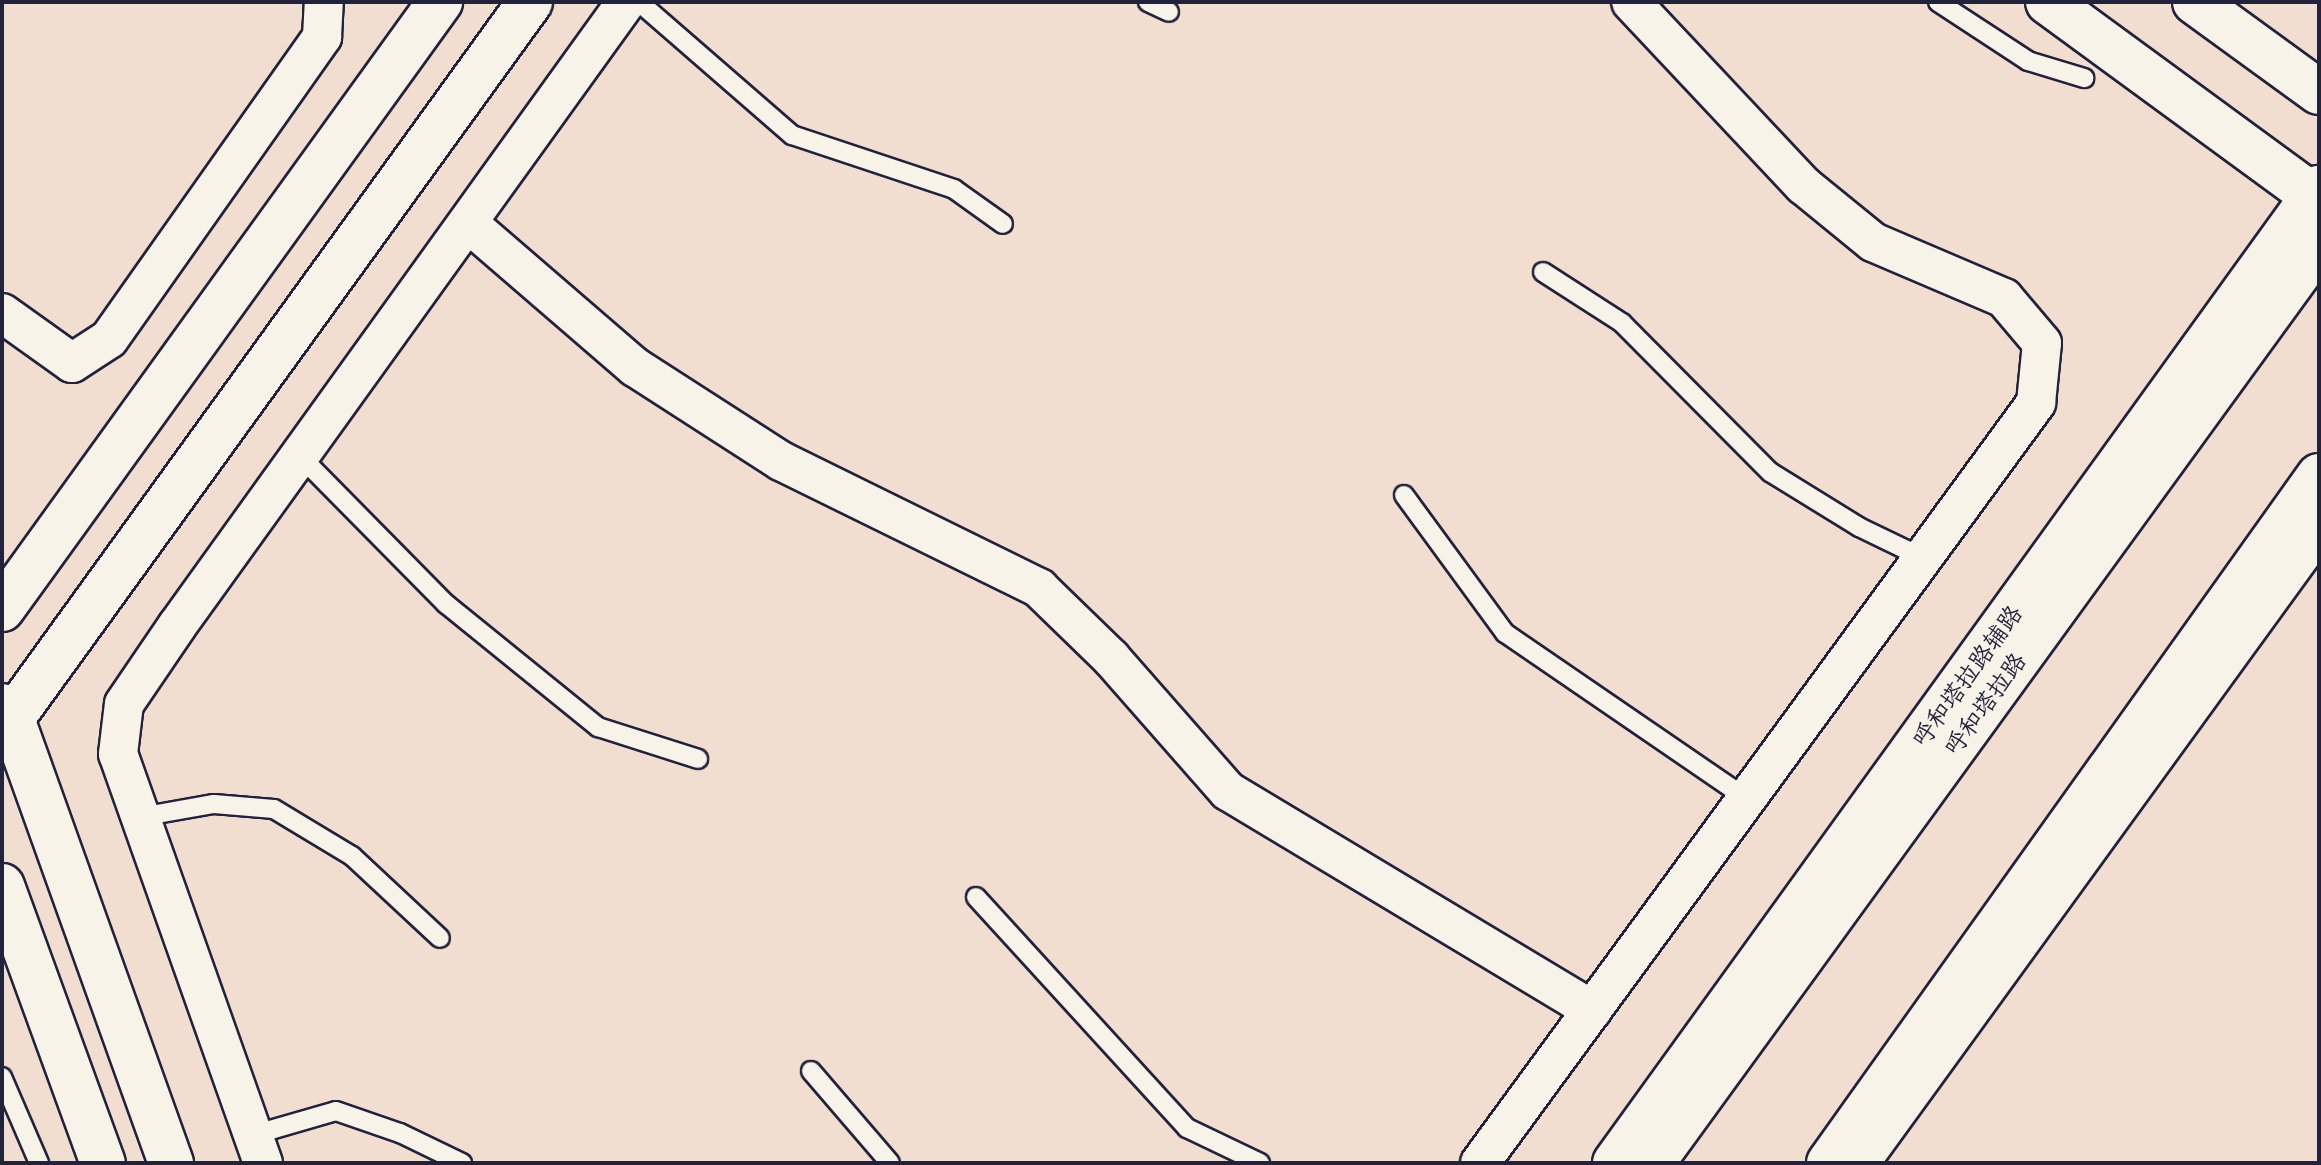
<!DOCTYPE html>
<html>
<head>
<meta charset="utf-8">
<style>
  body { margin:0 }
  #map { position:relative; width:2321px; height:1165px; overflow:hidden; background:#f1ded1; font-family:Delius,"LXGW WenKai TC",sans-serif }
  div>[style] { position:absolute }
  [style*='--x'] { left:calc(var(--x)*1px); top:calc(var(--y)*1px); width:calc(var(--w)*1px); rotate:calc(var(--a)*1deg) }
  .roads { filter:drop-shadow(2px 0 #22223b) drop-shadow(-2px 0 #22223b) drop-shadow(0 2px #22223b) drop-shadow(0 -2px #22223b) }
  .service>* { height:18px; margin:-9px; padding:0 9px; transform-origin:9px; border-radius:9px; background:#f7f3e8 }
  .minor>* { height:38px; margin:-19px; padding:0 19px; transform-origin:19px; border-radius:19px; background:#f7f3e8 }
  .tertiary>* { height:44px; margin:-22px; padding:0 22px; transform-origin:22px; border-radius:22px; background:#f7f3e8 }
  .secondary>* { height:44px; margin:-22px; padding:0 22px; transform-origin:22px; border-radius:22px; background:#f7f3e8 }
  span { translate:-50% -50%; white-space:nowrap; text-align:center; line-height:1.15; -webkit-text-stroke:8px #f7f3e8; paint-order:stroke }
  .street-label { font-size:24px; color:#22223b }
  .frame { position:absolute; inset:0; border:4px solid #22223b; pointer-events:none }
</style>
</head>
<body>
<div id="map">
  <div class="roads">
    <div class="service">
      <div style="--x:639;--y:2;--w:203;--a:41"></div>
      <div style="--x:792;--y:135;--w:171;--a:18.4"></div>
      <div style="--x:954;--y:189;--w:60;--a:35.5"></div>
      <div style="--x:1148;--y:2;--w:23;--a:25"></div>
      <div style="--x:1938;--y:2;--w:108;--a:33.2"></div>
      <div style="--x:2028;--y:61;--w:59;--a:16.9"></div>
      <div style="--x:1543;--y:272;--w:94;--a:32.8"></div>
      <div style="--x:1622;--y:323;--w:210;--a:45.2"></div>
      <div style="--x:1770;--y:472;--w:105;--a:31.7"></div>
      <div style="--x:1859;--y:527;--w:71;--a:25.8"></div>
      <div style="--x:300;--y:456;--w:208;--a:45.4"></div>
      <div style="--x:446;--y:604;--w:196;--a:39"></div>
      <div style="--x:598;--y:727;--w:105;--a:17.7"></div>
      <div style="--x:1404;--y:495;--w:171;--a:53.8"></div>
      <div style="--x:1505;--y:633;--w:292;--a:34.4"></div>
      <div style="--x:140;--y:817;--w:75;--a:-10"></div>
      <div style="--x:214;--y:804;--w:60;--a:4.8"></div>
      <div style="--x:274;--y:809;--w:91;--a:31.1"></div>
      <div style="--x:352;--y:856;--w:120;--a:43"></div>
      <div style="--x:976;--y:897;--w:313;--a:47.6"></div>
      <div style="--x:1187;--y:1128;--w:81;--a:25.6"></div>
      <div style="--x:811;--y:1071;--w:121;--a:49.3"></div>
      <div style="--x:2;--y:1077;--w:94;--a:66.7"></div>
      <div style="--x:253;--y:1135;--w:86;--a:-16.1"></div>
      <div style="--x:336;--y:1111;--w:68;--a:19"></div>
      <div style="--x:400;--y:1133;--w:69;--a:25.8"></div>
    </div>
    <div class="minor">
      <div style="--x:468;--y:223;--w:221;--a:40.8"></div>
      <div style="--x:635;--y:367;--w:174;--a:32.8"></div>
      <div style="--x:781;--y:461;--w:288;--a:26.2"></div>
      <div style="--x:1039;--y:588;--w:100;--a:44.2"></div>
      <div style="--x:1111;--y:658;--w:177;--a:48.7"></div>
      <div style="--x:1228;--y:791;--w:425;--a:31"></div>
      <div style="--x:2;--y:313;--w:86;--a:35.5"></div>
      <div style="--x:72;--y:363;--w:44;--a:-33"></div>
      <div style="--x:109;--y:339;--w:370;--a:-54.8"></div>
      <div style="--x:322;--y:37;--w:35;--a:-87"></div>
      <div style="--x:263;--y:1163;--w:434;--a:-109.5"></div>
      <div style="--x:118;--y:754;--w:50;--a:-83.2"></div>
      <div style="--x:124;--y:704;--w:94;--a:-55.8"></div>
      <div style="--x:177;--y:626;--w:769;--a:-54.26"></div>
      <div style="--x:1480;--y:1163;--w:942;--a:-53.81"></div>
      <div style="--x:2036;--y:403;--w:60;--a:-84.3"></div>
      <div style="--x:2042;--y:343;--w:59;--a:-130.2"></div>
      <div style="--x:2004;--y:298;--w:142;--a:-156.9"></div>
      <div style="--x:1873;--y:242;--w:90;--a:-140.8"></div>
      <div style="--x:1803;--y:185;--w:251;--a:-133.2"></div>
    </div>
    <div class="tertiary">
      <div style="--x:2048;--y:2;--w:336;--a:36.2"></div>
      <div style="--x:2195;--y:2;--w:153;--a:36"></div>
      <div style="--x:2;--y:609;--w:749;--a:-54.19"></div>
      <div style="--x:2;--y:706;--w:16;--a:52"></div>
      <div style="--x:12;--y:719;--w:472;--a:70.3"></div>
      <div style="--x:2;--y:732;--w:901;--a:-54.12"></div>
      <div style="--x:2;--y:886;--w:295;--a:70"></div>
      <div style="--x:1615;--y:1163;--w:1203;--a:-54.17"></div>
      <div style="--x:1856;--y:1163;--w:788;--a:-54.03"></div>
    </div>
    <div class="secondary">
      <div style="--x:1652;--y:1163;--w:1135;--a:-54"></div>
      <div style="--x:1829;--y:1163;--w:844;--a:-54.5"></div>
    </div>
  </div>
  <div class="street-label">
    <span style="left:1967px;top:676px;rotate:-54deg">呼和塔拉路辅路</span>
    <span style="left:1985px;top:704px;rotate:-54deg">呼和塔拉路</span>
  </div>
  <div class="frame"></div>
</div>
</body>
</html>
